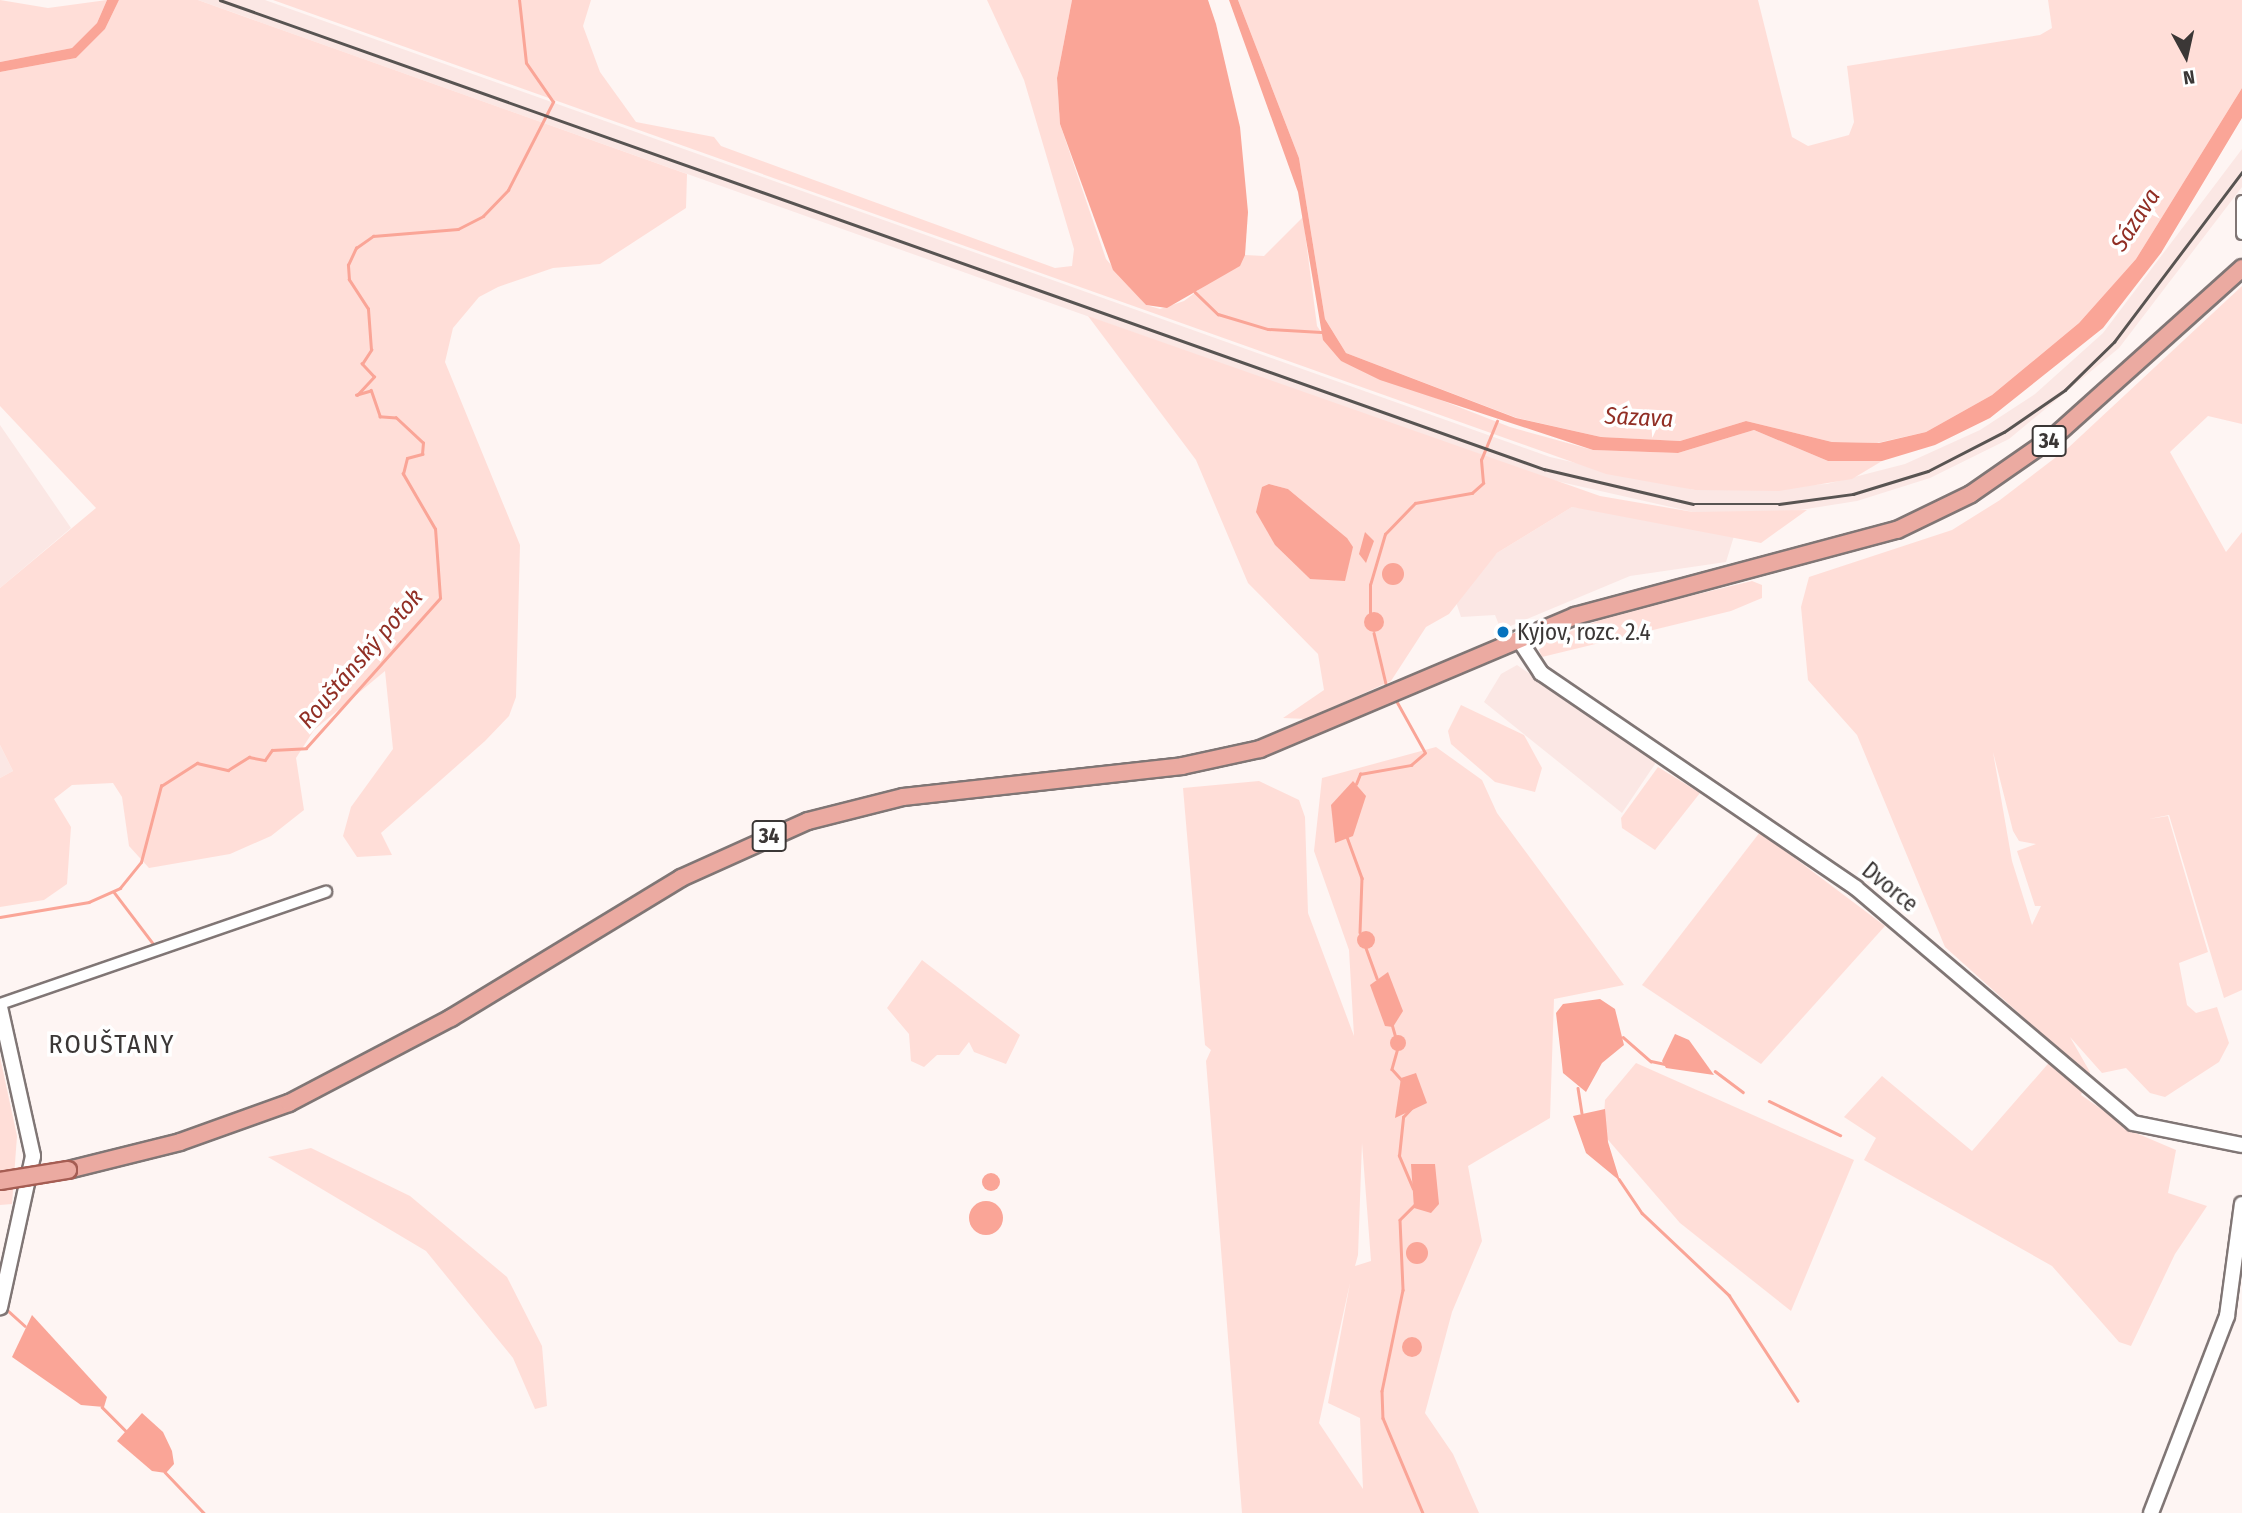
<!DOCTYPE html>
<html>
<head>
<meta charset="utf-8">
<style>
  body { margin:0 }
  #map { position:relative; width:2242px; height:1513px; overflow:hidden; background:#fef5f3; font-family:"Fira Sans Condensed",sans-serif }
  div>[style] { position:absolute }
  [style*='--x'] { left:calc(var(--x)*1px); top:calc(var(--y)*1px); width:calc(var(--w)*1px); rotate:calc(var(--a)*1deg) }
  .built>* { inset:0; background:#fbe7e4 }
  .green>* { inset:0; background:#ffded8 }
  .water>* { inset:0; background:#faa597 }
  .round { border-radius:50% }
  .stream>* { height:2.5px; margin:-1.25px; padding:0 1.25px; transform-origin:1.25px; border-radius:1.25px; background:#faa597 }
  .roads { filter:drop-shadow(2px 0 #807675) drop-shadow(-2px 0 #807675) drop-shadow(0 2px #807675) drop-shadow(0 -2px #807675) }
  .street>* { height:10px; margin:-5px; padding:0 5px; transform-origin:5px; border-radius:5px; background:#fff }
  .secondary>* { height:14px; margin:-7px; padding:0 7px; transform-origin:7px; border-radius:7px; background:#fff }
  .primary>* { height:16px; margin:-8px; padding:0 8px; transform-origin:8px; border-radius:8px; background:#ebaaa1 }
  .rail>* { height:2.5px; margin:-1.25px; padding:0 1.25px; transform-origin:1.25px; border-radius:1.25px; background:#585452 }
  .bridges { filter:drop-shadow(2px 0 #a55d53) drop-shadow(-2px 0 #a55d53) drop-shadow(0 2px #a55d53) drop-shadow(0 -2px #a55d53) }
  .primary-bridge>* { height:16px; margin:-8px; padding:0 8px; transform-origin:8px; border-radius:8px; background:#ebaaa1 }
  .dots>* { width:19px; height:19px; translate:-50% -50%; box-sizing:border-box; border:4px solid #fff; border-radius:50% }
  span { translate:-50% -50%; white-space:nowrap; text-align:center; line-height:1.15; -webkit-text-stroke:7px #fff; paint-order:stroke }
  .shield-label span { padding:2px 5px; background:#fff; border:2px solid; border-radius:5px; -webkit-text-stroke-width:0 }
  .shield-label { font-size:21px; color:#3b3736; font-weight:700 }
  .poi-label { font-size:23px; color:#3b3736 }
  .left { translate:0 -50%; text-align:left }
  .street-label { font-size:23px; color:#3b3736 }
  .water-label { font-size:24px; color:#912f25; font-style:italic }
  .quarter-label { font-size:26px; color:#3b3736; letter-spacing:2px }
  .north { position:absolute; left:2151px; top:21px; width:70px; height:70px; -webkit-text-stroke:5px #fff; paint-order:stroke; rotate:172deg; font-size:19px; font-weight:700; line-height:28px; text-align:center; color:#3b3736 }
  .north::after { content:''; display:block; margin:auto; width:24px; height:32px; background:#3b3736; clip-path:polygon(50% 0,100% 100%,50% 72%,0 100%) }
</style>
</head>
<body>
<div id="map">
  <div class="built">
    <div style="clip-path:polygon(198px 0,265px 0,1550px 457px,1695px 490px,1827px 484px,1905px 464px,1980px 430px,2035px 394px,2103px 333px,2242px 149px,2242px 187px,2119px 348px,2009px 439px,1930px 478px,1857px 501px,1781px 513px,1693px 512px,1543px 478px)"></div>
    <div style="clip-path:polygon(0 425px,71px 528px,0 588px)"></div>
    <div style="clip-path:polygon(1572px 507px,1624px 513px,1734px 536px,1726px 562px,1630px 576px,1501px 630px,1495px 615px,1461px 617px,1455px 599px,1497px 553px)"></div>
    <div style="clip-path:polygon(1517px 665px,1657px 761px,1622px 813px,1484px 702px,1501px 674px)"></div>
    <div style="clip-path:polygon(0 745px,13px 771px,0 778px)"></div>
  </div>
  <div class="green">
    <div style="clip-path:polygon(0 0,48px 8px,107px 0,97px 23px,72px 48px,0 62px)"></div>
    <div style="clip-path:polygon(119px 0,198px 0,687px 174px,686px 208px,600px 264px,553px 268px,498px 287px,479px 297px,453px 328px,445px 362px,520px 545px,516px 697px,509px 716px,485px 741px,381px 833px,392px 855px,357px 857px,343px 836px,351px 807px,393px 749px,385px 671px,314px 730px,296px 758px,304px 810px,271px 836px,230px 854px,149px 868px,129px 846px,122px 797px,113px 783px,72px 785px,54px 799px,71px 827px,67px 884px,44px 900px,0 907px,0 778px,13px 771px,0 745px,0 588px,96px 508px,0 406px,0 72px,76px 58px,105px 29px)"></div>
    <div style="clip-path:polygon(273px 0,591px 0,583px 26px,600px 72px,636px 122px,714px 137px,721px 146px,1055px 268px,1072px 266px,1074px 249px,1024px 80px,987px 0,1072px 0,1057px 78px,1060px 124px,1106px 259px,1146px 305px,1160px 309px,1184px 301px,1245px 255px,1264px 256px,1303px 217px,1317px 326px,1341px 361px,1510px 427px,1593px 450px,1678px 453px,1754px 430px,1828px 461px,1882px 461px,1852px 479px,1779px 491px,1695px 490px,1606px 474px)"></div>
    <div style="clip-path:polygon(1238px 0,1758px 0,1792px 137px,1808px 146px,1849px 135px,1854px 122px,1847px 66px,2040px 35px,2052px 28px,2048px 0,2242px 0,2242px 88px,2136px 259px,2079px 323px,1992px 395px,1926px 432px,1877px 443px,1832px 442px,1746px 421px,1680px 441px,1601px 437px,1517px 418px,1346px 353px,1325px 319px,1299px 158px)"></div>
    <div style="clip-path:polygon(evenodd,2242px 286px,2242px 424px,2208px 416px,2170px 452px,2226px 552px,2242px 532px,2242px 990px,2224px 998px,2169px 815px,2149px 819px,2168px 816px,2208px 952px,2179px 963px,2187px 1005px,2196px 1013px,2217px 1007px,2229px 1043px,2219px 1062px,2165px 1097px,2150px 1093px,2126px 1068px,2102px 1073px,2070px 1037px,2090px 1072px,2081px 1095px,2136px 1133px,2176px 1150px,2168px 1193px,2207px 1206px,2175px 1254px,2131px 1346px,2119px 1342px,2052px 1266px,1864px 1160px,1876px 1138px,1844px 1117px,1882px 1076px,1972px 1151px,2060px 1050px,1945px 947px,1857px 735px,1808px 680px,1801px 607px,1809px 577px,1952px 530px,2000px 500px,2068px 448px,2242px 286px,1993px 752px,2013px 831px,2019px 841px,2036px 844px,2017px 851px,2035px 906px,2041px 906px,2032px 925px,2012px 861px,1993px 752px)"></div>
    <div style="clip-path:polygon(evenodd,1088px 316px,1600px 496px,1693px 512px,1807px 510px,1761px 543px,1572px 507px,1497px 553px,1449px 614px,1426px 627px,1391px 681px,1307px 719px,1283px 718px,1324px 690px,1318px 654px,1248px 583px,1196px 460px,1088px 316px,1269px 484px,1288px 489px,1347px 538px,1310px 579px,1275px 545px,1269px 484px)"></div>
    <div style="clip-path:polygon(1752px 581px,1762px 585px,1762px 598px,1731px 611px,1542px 657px,1539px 650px,1546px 641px,1615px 614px)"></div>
    <div style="clip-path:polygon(1461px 705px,1524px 735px,1542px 768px,1535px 792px,1495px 782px,1451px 744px,1448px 731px)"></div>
    <div style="clip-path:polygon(evenodd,1436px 747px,1482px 780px,1497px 813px,1624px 985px,1554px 999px,1550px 1118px,1468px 1166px,1482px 1241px,1452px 1312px,1425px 1413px,1453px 1454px,1479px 1513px,1242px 1513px,1206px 1061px,1211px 1050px,1205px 1045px,1183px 788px,1259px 781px,1299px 800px,1305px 817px,1308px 913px,1354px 1036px,1349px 950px,1314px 851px,1322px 778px,1436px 747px,1362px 1143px,1371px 1261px,1355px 1266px,1358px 1255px,1362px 1143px,1436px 747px,1350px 1283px,1328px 1403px,1360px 1418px,1363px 1489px,1319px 1423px,1350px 1283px)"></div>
    <div style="clip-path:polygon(1658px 767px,1700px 793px,1655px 850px,1622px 828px,1621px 818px)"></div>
    <div style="clip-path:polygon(1760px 832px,1885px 926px,1761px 1064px,1642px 985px)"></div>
    <div style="clip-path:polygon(922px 960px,1020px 1035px,1006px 1064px,974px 1052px,969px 1042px,959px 1055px,937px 1055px,924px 1067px,911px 1061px,909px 1034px,887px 1008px)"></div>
    <div style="clip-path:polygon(0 1057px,17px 1136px,12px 1204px,0 1205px)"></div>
    <div style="clip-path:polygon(1636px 1063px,1854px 1160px,1791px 1311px,1680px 1223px,1603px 1134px,1605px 1100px)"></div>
    <div style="clip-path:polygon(311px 1148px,410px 1196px,507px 1277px,542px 1346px,547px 1406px,535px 1409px,513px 1358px,426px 1251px,268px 1157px)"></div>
  </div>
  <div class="water">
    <div style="clip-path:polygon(107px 0,119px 0,105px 29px,76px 58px,0 72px,0 62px,72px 48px,97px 23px)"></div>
    <div style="clip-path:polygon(1072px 0,1208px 0,1216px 24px,1240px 127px,1248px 212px,1245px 255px,1240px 266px,1167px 308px,1146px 305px,1113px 270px,1060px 124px,1057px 78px)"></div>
    <div style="clip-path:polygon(1229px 0,1238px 0,1299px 158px,1325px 319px,1346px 353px,1516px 418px,1601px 437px,1680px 441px,1746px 421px,1832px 442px,1879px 443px,1926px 432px,1992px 395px,2079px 323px,2136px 259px,2242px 88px,2242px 118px,2161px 253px,2103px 328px,1990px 418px,1935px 445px,1882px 461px,1828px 461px,1754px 430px,1678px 453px,1593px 450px,1380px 380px,1341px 361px,1323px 340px,1298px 192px)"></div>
    <div style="clip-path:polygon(1269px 484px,1288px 489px,1347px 538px,1353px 547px,1345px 581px,1310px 579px,1275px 545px,1256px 512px,1262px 487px)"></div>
    <div style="clip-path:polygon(1365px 532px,1374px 541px,1366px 563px,1359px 554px)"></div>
    <div class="round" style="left:1382px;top:563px;width:22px;height:22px"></div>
    <div class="round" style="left:1364px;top:612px;width:20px;height:20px"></div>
    <div style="clip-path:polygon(1353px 781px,1366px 796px,1353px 836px,1335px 843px,1331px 805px)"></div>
    <div class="round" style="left:1357px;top:931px;width:18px;height:18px"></div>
    <div style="clip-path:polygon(1388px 972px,1403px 1011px,1393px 1027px,1385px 1026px,1370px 985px)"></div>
    <div style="clip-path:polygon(1600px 999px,1615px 1009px,1624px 1045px,1602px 1063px,1586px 1092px,1563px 1073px,1556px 1013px,1563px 1004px)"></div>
    <div style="clip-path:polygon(1675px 1034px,1689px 1040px,1714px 1075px,1666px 1068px,1662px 1061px)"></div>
    <div class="round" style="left:1390px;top:1035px;width:16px;height:16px"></div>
    <div style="clip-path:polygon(1416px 1073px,1427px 1103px,1395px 1118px,1401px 1078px)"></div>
    <div style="clip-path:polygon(1605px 1109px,1608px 1142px,1620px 1181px,1586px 1153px,1573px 1116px)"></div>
    <div style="clip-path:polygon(1411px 1164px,1435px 1164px,1439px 1204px,1431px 1213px,1414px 1208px)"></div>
    <div class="round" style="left:982px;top:1173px;width:18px;height:18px"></div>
    <div class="round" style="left:969px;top:1201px;width:34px;height:34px"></div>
    <div class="round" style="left:1406px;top:1242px;width:22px;height:22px"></div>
    <div style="clip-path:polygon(32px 1315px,107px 1397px,104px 1407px,81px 1405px,12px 1357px)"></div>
    <div class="round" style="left:1402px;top:1337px;width:20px;height:20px"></div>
    <div style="clip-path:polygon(142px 1413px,163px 1432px,172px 1451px,174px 1464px,166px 1473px,152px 1471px,117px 1441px)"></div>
  </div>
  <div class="stream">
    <div style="--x:1195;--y:292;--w:32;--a:44"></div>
    <div style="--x:1218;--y:314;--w:52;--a:16.7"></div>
    <div style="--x:1268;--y:329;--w:53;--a:3.2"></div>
    <div style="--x:1370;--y:613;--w:28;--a:-90"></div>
    <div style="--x:1370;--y:585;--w:53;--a:-73.6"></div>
    <div style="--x:1385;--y:534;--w:43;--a:-45.9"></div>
    <div style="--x:1415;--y:503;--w:58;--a:-10"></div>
    <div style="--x:1472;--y:493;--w:15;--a:-42"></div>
    <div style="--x:1483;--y:483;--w:23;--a:-95"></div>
    <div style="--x:1481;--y:460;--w:42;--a:-67.7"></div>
    <div style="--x:1374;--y:633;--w:57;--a:76.7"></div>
    <div style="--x:1356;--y:784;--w:11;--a:-68"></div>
    <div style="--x:1360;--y:774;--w:52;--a:-10"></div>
    <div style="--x:1411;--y:765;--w:18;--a:-41"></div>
    <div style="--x:1425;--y:753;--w:62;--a:-119.1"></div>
    <div style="--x:1347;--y:837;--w:44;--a:69.9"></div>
    <div style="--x:1362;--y:878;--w:54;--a:92.1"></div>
    <div style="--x:114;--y:892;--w:68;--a:52.8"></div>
    <div style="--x:0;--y:917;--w:90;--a:-9.6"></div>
    <div style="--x:89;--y:902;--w:34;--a:-24"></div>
    <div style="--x:120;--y:888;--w:33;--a:-51"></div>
    <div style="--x:141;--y:862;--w:79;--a:-75.3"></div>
    <div style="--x:161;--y:786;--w:43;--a:-32.6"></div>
    <div style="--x:197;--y:763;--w:32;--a:13"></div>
    <div style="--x:228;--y:770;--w:25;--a:-32"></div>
    <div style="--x:249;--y:757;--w:16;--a:11"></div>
    <div style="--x:265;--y:760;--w:12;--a:-55"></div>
    <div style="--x:272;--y:750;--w:34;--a:-3"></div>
    <div style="--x:306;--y:748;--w:201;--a:-48.2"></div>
    <div style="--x:440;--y:598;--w:69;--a:-94.1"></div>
    <div style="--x:435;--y:529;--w:64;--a:-120.2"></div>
    <div style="--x:403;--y:474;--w:16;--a:-76"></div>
    <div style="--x:407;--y:458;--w:16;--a:-15"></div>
    <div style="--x:422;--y:454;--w:11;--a:-85"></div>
    <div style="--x:423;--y:443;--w:37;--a:-137"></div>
    <div style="--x:396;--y:418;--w:16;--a:-176"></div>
    <div style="--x:380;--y:417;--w:28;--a:-109"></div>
    <div style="--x:371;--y:391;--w:15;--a:164"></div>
    <div style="--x:357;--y:395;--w:25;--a:-47"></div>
    <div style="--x:374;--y:377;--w:18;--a:-133"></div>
    <div style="--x:362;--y:364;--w:17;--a:-57"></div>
    <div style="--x:371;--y:350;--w:41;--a:-94.2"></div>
    <div style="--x:368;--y:309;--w:35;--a:-123"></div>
    <div style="--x:349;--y:280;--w:15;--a:-94"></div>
    <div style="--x:348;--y:265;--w:19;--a:-65"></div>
    <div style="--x:356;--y:248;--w:21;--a:-35"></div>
    <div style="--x:373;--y:236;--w:85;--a:-4.7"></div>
    <div style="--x:458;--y:229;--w:28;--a:-27"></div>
    <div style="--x:483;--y:216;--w:36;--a:-46"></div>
    <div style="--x:508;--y:190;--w:99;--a:-62.9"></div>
    <div style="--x:553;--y:102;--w:47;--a:-124.7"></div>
    <div style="--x:526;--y:63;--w:63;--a:-96.3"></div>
    <div style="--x:1366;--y:948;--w:32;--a:70"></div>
    <div style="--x:1392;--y:1024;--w:15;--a:74"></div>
    <div style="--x:1623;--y:1037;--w:37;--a:41"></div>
    <div style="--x:1651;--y:1061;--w:14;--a:12"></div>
    <div style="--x:1398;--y:1048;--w:22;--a:106"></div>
    <div style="--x:1392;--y:1069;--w:15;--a:48"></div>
    <div style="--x:1715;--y:1071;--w:35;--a:37"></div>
    <div style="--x:1578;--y:1088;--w:25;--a:81"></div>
    <div style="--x:1769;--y:1101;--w:79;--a:25.6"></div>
    <div style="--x:1619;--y:1179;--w:41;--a:55.9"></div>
    <div style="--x:1642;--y:1213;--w:120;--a:43.3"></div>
    <div style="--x:1729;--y:1295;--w:126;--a:56.9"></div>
    <div style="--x:1413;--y:1189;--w:36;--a:-113"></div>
    <div style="--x:1399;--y:1156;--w:39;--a:-84"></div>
    <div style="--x:1403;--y:1117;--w:16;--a:-47"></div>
    <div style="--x:1415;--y:1205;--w:21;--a:135"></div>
    <div style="--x:1400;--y:1220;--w:70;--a:87.5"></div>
    <div style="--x:1403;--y:1290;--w:103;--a:101.7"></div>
    <div style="--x:1382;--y:1391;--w:27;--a:88"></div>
    <div style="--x:1383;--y:1418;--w:103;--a:67.2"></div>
    <div style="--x:4;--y:1307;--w:28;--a:42"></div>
    <div style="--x:102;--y:1407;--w:35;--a:45"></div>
    <div style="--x:165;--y:1472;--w:57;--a:46.4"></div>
  </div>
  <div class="roads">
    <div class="street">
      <div style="--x:2242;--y:201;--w:33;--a:90"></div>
      <div style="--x:0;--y:1004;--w:345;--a:-19"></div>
    </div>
    <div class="secondary">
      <div style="--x:1518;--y:638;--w:42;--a:56.7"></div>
      <div style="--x:1541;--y:673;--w:381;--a:34.3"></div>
      <div style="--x:1856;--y:888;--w:363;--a:40.3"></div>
      <div style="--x:2133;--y:1123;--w:111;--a:11.4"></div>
      <div style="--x:0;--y:1007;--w:153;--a:77.5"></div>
      <div style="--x:33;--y:1156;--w:155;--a:102.3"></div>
      <div style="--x:2151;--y:1513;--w:211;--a:-68.9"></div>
      <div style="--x:2227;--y:1316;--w:113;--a:-82.4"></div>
    </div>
    <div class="primary">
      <div style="--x:68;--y:1170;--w:115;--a:-14"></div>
      <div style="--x:180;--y:1142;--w:116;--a:-19.7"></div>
      <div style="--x:289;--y:1103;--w:183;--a:-27.7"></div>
      <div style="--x:451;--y:1018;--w:269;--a:-31.3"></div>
      <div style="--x:681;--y:878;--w:139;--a:-24.2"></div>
      <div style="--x:808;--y:821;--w:98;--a:-14.2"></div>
      <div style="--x:903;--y:797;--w:281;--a:-6.3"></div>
      <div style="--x:1182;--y:766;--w:80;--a:-12.3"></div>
      <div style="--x:1260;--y:749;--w:342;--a:-22.9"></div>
      <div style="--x:1575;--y:616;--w:333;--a:-15"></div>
      <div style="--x:1897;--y:530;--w:82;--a:-25.9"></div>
      <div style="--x:1971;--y:494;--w:103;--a:-34.8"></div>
      <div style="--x:2056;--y:435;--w:250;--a:-41.9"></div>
    </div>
  </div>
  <div class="rail">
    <div style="--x:220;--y:0;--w:1405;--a:19.51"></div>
    <div style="--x:1544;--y:469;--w:153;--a:13.2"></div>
    <div style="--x:1693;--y:504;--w:86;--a:0"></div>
    <div style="--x:1779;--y:504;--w:75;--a:-7.7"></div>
    <div style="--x:1853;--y:494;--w:78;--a:-17"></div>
    <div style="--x:1928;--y:471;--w:85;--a:-27.2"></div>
    <div style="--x:2004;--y:432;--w:74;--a:-34.5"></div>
    <div style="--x:2065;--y:390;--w:69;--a:-44.4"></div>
    <div style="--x:2114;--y:342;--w:213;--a:-53"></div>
  </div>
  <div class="bridges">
    <div class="primary-bridge">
      <div style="--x:0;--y:1181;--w:69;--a:-9.2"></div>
    </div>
  </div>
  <div class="dots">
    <div style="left:1503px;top:632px;background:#0672bd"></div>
  </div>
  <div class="shield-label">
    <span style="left:2049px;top:441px">34</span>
    <span style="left:769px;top:836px">34</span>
  </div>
  <div class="poi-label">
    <span class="left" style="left:1517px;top:632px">Kyjov, rozc. 2.4</span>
  </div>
  <div class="street-label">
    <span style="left:1890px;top:887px;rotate:39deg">Dvorce</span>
  </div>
  <div class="water-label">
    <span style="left:2136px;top:220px;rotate:-57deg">Sázava</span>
    <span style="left:1639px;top:418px;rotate:3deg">Sázava</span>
    <span style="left:361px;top:659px;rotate:-49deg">Rouštánský potok</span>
  </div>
  <div class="quarter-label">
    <span style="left:112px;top:1045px">ROUŠTANY</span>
  </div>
  <div class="north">N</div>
</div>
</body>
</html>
